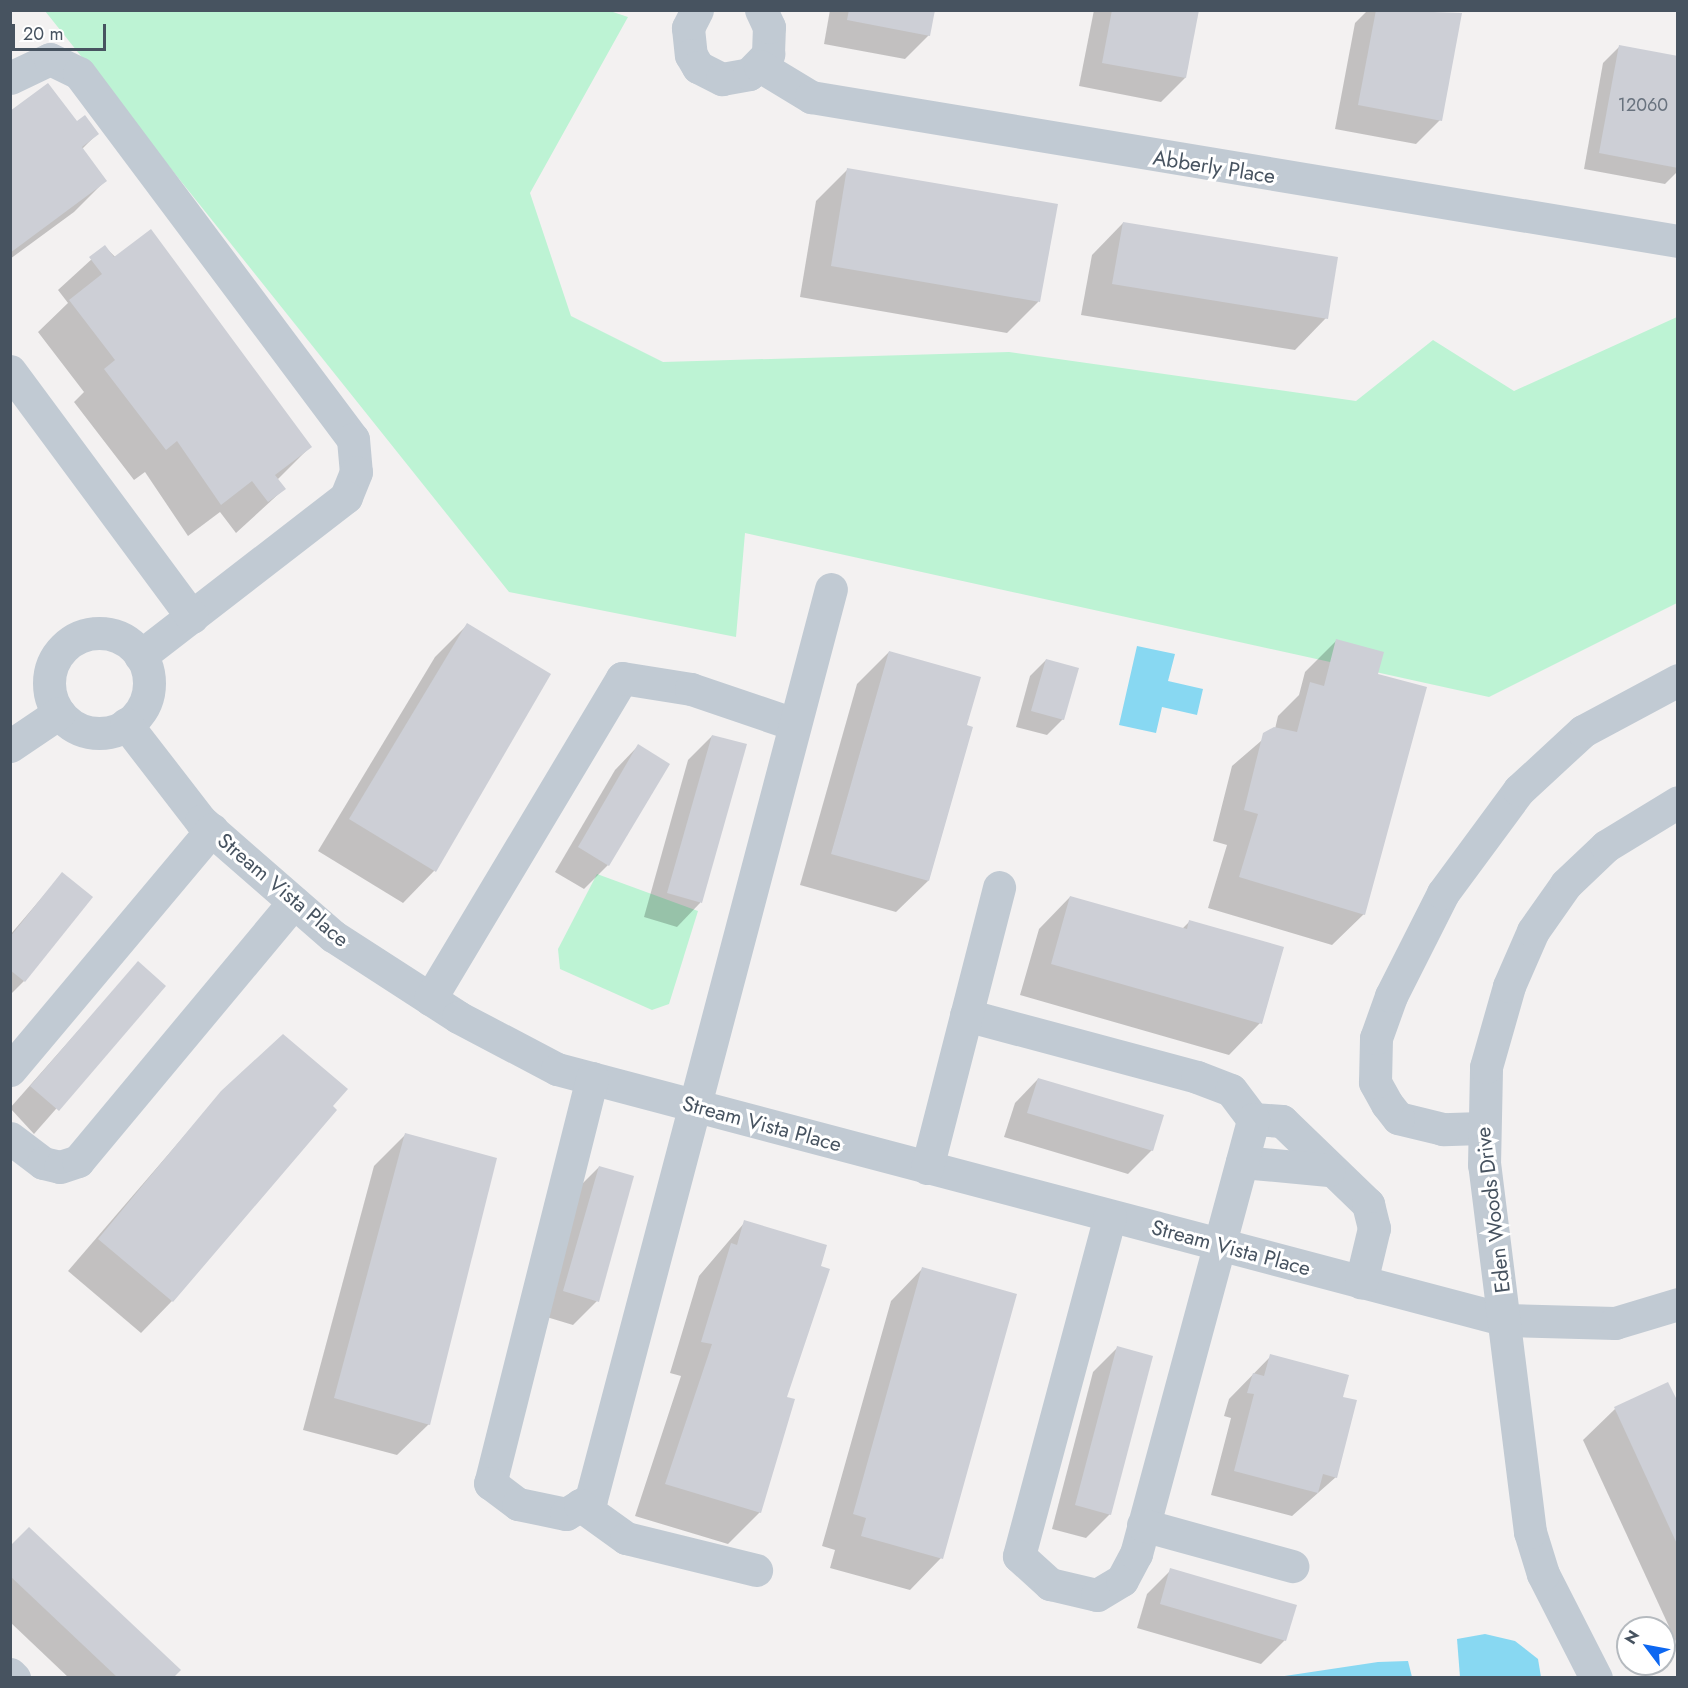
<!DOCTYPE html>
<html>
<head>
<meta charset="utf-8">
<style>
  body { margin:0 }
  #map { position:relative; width:1688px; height:1688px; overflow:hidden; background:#f3f1f1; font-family:Jost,sans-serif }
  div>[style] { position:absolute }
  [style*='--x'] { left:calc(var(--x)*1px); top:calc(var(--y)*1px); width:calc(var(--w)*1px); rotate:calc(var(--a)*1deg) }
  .green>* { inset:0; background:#bdf3d4 }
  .water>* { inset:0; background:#88d8f2 }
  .shadow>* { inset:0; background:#0003 }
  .building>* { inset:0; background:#cdcfd6 }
  .minor>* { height:33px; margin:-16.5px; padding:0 16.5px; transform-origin:16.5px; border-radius:16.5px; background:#c1cad3 }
  .minor>.ring { margin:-16.5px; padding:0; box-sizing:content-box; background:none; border:33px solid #c1cad3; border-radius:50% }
  span { translate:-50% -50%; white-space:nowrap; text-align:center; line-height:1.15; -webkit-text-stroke:6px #fff; paint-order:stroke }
  .number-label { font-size:18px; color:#68727e }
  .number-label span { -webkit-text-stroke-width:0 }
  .street-label { font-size:21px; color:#475360 }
  .frame { position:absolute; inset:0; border:12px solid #475360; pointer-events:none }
  .north { position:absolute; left:1616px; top:1616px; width:60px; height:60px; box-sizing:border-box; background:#fff; border:2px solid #b5babf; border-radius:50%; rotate:302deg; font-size:16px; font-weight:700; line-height:24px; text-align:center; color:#475360 }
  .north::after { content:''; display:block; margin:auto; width:21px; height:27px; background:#0d67f1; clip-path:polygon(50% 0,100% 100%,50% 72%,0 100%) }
  .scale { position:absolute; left:12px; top:24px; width:94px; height:27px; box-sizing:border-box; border:3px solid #475360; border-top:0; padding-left:8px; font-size:18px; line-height:21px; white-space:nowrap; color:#475360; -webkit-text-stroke:4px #fff; paint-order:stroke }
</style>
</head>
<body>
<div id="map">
  <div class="green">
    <div style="clip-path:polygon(607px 10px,628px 17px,530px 193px,571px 316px,663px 362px,1009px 352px,1356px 401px,1433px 340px,1514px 391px,1677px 317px,1677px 603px,1489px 697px,745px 533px,736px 637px,509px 592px,45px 11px)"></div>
    <div style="clip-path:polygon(597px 874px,698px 911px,669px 1004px,652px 1010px,560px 969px,558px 949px)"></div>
  </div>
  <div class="water">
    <div style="clip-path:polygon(1137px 646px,1175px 654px,1168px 681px,1203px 689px,1197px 715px,1162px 707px,1156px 733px,1119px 725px)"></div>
    <div style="clip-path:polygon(1485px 1634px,1515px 1641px,1538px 1659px,1541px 1677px,1460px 1677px,1457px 1639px)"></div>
    <div style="clip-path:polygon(1408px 1661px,1412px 1677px,1278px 1677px,1378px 1662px)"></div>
  </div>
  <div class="shadow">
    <div style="clip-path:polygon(830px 10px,934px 10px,929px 35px,905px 59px,824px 44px)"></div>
    <div style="clip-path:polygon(1094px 10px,1197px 10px,1185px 78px,1161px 102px,1079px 86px)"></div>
    <div style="clip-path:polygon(1368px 10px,1460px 15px,1440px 120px,1416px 144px,1335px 129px,1355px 23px)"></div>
    <div style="clip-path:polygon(1619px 47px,1678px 58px,1678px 171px,1665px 184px,1584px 169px,1603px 63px)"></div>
    <div style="clip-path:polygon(10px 113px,77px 123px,97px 134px,82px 149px,105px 181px,74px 212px,10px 259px)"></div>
    <div style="clip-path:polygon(848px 169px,1057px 205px,1038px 302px,1007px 333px,800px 297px,816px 201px)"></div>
    <div style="clip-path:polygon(1123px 223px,1326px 318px,1295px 350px,1081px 315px,1092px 255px)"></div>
    <div style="clip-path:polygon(105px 247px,310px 447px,277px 480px,284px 489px,236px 533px,220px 512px,188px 536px,145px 472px,134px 480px,74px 402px,84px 392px,38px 332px,68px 303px,58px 290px)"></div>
    <div style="clip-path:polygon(467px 625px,549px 674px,434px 871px,403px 903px,318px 851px,435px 657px)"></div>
    <div style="clip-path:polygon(1337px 640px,1376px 675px,1364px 914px,1332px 945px,1208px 908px,1227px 845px,1213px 841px,1232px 766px,1275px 729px,1278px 716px,1299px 695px,1305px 672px)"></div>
    <div style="clip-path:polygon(889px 652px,928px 881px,896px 912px,800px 885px,857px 684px)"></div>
    <div style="clip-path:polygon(1046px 660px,1063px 719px,1047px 735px,1016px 727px,1030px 676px)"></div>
    <div style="clip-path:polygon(712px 736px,700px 903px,677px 927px,644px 917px,688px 760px)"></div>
    <div style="clip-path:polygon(638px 746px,608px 865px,584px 889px,555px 872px,615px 770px)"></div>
    <div style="clip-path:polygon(62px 874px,24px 981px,10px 995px,10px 935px)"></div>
    <div style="clip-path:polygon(1070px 897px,1182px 929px,1189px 922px,1260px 1023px,1229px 1055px,1020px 995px,1039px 929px)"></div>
    <div style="clip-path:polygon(138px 963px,164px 986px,34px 1134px,10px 1108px)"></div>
    <div style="clip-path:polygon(1038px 1079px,1152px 1150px,1128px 1174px,1004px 1137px,1015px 1103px)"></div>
    <div style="clip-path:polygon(222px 1092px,172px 1301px,141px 1333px,68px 1271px)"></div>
    <div style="clip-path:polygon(406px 1134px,429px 1424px,397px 1455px,303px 1430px,374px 1166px)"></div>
    <div style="clip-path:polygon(599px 1167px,597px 1301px,573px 1325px,540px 1315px,575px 1191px)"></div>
    <div style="clip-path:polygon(745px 1222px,785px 1398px,760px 1512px,728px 1544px,635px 1516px,681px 1376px,670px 1373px,699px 1276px)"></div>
    <div style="clip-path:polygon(922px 1269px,941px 1558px,910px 1590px,830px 1568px,835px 1550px,822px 1546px,891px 1301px)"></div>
    <div style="clip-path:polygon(1117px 1348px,1110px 1514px,1086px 1538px,1052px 1529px,1093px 1372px)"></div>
    <div style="clip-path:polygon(1271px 1356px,1336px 1477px,1292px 1516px,1211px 1495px,1231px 1418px,1224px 1416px,1229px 1399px)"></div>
    <div style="clip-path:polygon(1678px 1406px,1678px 1646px,1583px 1440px,1615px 1409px)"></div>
    <div style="clip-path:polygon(10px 1547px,171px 1678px,69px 1678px,10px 1622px)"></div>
    <div style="clip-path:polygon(1171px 1570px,1285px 1640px,1261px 1664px,1137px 1628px,1147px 1594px)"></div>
  </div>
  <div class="building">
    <div style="clip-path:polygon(849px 10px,935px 10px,930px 36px,847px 20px)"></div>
    <div style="clip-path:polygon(1112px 10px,1199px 10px,1186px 78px,1102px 63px)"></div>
    <div style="clip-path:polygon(1376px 10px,1462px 13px,1442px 121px,1358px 105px)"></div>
    <div style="clip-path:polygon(1619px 45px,1678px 56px,1678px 168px,1599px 153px)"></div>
    <div style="clip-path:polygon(48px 83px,77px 121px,85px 115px,99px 134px,82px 147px,107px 181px,10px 253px,10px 111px)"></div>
    <div style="clip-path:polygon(847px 168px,1058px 204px,1040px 302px,831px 266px)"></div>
    <div style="clip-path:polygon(1123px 222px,1338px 257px,1328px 319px,1112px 284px)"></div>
    <div style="clip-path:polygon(151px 229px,312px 447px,275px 475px,286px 489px,268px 502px,252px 481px,221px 505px,177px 441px,166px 450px,104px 369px,115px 360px,69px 300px,102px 274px,89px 257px,105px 245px,114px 257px)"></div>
    <div style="clip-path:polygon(467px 623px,551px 674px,436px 872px,349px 819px)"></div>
    <div style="clip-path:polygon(1336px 639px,1384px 652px,1378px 674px,1427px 687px,1365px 915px,1239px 877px,1258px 814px,1244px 810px,1263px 733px,1274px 727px,1297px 732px,1310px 682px,1324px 686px)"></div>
    <div style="clip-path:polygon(889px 651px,981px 677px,967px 725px,973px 727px,929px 881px,831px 854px)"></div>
    <div style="clip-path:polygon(1046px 659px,1079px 668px,1064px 720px,1031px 711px)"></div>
    <div style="clip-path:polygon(712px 735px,747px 744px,702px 903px,667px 893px)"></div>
    <div style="clip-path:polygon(638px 744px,670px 764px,609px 866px,578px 847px)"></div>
    <div style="clip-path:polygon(62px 872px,93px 897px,25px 982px,10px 970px,10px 937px)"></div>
    <div style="clip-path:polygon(1070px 896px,1187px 929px,1189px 920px,1284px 947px,1262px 1024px,1051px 964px)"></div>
    <div style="clip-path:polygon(138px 961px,166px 986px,59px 1111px,30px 1086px)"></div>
    <div style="clip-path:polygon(283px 1034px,348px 1089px,333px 1106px,337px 1110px,173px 1302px,98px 1239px,221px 1091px)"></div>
    <div style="clip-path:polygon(1038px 1078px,1164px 1115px,1153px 1151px,1027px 1113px)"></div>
    <div style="clip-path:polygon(405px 1133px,497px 1158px,430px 1425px,334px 1398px)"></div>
    <div style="clip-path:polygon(599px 1166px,634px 1176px,599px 1302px,563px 1291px)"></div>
    <div style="clip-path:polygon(744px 1220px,827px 1245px,821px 1266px,830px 1269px,787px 1397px,795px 1399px,761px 1513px,665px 1484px,712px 1344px,701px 1342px,731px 1243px,737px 1245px)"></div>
    <div style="clip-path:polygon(922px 1267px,1017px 1294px,943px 1559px,861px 1536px,866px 1518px,853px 1514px)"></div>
    <div style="clip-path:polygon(1117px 1346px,1153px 1356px,1111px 1515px,1075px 1505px)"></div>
    <div style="clip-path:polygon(1270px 1354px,1349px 1375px,1343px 1397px,1357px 1400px,1337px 1478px,1323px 1474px,1318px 1493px,1234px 1471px,1254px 1394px,1247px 1393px,1253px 1373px,1264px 1376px)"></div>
    <div style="clip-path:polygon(1668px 1382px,1678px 1402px,1678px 1546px,1614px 1407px)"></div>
    <div style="clip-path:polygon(29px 1527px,181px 1670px,173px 1678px,118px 1678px,10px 1576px,10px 1546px)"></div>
    <div style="clip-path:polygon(1170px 1568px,1297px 1605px,1286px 1641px,1160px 1604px)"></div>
  </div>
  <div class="minor">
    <div style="--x:697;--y:10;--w:20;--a:117"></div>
    <div style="--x:688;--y:28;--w:27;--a:84"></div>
    <div style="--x:691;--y:55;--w:14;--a:60"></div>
    <div style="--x:698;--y:67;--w:27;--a:27"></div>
    <div style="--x:722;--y:79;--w:27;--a:-10"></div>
    <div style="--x:749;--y:74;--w:28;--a:-46"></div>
    <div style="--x:768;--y:54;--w:27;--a:-88"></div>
    <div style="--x:769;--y:27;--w:19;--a:-115"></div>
    <div style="--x:760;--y:66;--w:60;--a:31.3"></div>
    <div style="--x:811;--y:97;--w:879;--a:9.43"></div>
    <div style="--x:10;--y:78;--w:44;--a:-25.4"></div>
    <div style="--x:50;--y:59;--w:32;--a:26"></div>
    <div style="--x:79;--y:73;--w:457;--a:53.2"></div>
    <div style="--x:353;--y:439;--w:33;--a:85"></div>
    <div style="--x:356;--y:472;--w:27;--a:112"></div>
    <div style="--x:346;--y:497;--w:260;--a:142.3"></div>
    <div style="--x:10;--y:371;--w:306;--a:53.5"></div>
    <div class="ring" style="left:49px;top:633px;width:67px;height:67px"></div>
    <div style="--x:126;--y:724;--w:123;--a:52.3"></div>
    <div style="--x:201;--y:821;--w:175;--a:41.1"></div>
    <div style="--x:333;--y:936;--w:149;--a:32.9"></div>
    <div style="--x:458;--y:1017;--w:112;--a:27.7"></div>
    <div style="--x:557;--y:1069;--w:982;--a:14.81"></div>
    <div style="--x:1506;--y:1320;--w:109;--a:1.6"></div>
    <div style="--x:1615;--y:1323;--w:66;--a:-16.8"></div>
    <div style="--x:10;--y:746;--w:59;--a:-34"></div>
    <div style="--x:430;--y:999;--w:374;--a:-59.1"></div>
    <div style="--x:622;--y:678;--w:70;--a:9.1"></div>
    <div style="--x:691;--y:689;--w:109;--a:18.8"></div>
    <div style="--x:966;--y:1015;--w:239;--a:15"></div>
    <div style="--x:1197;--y:1077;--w:36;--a:21"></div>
    <div style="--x:1231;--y:1090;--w:36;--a:53"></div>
    <div style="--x:1253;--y:1119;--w:29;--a:4"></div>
    <div style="--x:1282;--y:1121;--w:120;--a:44"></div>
    <div style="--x:1368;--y:1204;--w:25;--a:76"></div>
    <div style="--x:1374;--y:1228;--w:56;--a:103.5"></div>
    <div style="--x:10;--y:1070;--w:314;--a:-50"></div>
    <div style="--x:592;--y:1078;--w:418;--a:104.1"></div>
    <div style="--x:490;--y:1483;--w:35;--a:37"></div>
    <div style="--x:518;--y:1504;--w:49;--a:11.8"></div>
    <div style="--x:566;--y:1514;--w:29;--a:-31"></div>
    <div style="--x:591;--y:1499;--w:941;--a:-75.23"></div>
    <div style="--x:1481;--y:1128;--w:38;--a:178"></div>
    <div style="--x:1443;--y:1129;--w:46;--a:-166.3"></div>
    <div style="--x:1398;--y:1118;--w:18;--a:-128"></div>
    <div style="--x:1387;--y:1104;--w:25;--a:-119"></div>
    <div style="--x:1375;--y:1082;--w:44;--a:-88.7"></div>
    <div style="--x:1376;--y:1038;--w:45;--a:-70.3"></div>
    <div style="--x:1391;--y:996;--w:115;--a:-63.2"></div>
    <div style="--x:1443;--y:893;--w:128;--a:-53.6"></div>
    <div style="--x:1519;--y:790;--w:87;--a:-42.7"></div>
    <div style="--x:1583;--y:731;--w:108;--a:-28.2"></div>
    <div style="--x:10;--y:1138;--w:41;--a:37.1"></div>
    <div style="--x:43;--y:1163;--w:17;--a:13"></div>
    <div style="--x:60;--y:1167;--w:19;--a:-18"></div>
    <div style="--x:78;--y:1161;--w:337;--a:-50.2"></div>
    <div style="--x:1242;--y:1162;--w:87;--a:5.3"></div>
    <div style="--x:927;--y:1168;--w:290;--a:-75.6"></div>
    <div style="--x:1110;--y:1216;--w:352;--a:105"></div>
    <div style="--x:1019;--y:1556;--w:42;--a:42.1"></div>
    <div style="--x:1050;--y:1584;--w:48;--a:13.2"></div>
    <div style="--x:1097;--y:1595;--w:29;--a:-31"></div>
    <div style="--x:1122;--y:1580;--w:30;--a:-62"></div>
    <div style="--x:1136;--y:1554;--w:450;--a:-74.9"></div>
    <div style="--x:580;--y:1505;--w:57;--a:35.7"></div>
    <div style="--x:626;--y:1538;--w:134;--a:13.8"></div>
    <div style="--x:1143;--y:1525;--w:155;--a:15.4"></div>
    <div style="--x:10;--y:1674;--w:6;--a:45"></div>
    <div style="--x:1596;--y:1678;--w:117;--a:-117"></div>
    <div style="--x:1543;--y:1574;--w:44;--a:-107.2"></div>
    <div style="--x:1530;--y:1532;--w:370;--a:-97.1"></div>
    <div style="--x:1484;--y:1165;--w:98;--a:-88.8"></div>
    <div style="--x:1486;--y:1067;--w:84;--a:-74.1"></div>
    <div style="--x:1509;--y:986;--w:60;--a:-66.4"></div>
    <div style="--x:1533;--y:931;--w:57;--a:-54.9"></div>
    <div style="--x:1566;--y:884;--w:55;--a:-43.5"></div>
    <div style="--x:1606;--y:846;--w:84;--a:-31.4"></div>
  </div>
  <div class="number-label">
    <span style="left:1643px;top:105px">12060</span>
  </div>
  <div class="street-label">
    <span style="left:1214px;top:167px;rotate:9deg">Abberly Place</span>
    <span style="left:283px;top:890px;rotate:40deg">Stream Vista Place</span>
    <span style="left:762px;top:1124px;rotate:15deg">Stream Vista Place</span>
    <span style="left:1493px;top:1210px;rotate:-97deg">Eden Woods Drive</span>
    <span style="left:1231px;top:1248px;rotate:15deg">Stream Vista Place</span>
  </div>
  <div class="frame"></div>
  <div class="north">N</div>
  <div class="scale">20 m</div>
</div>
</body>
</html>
